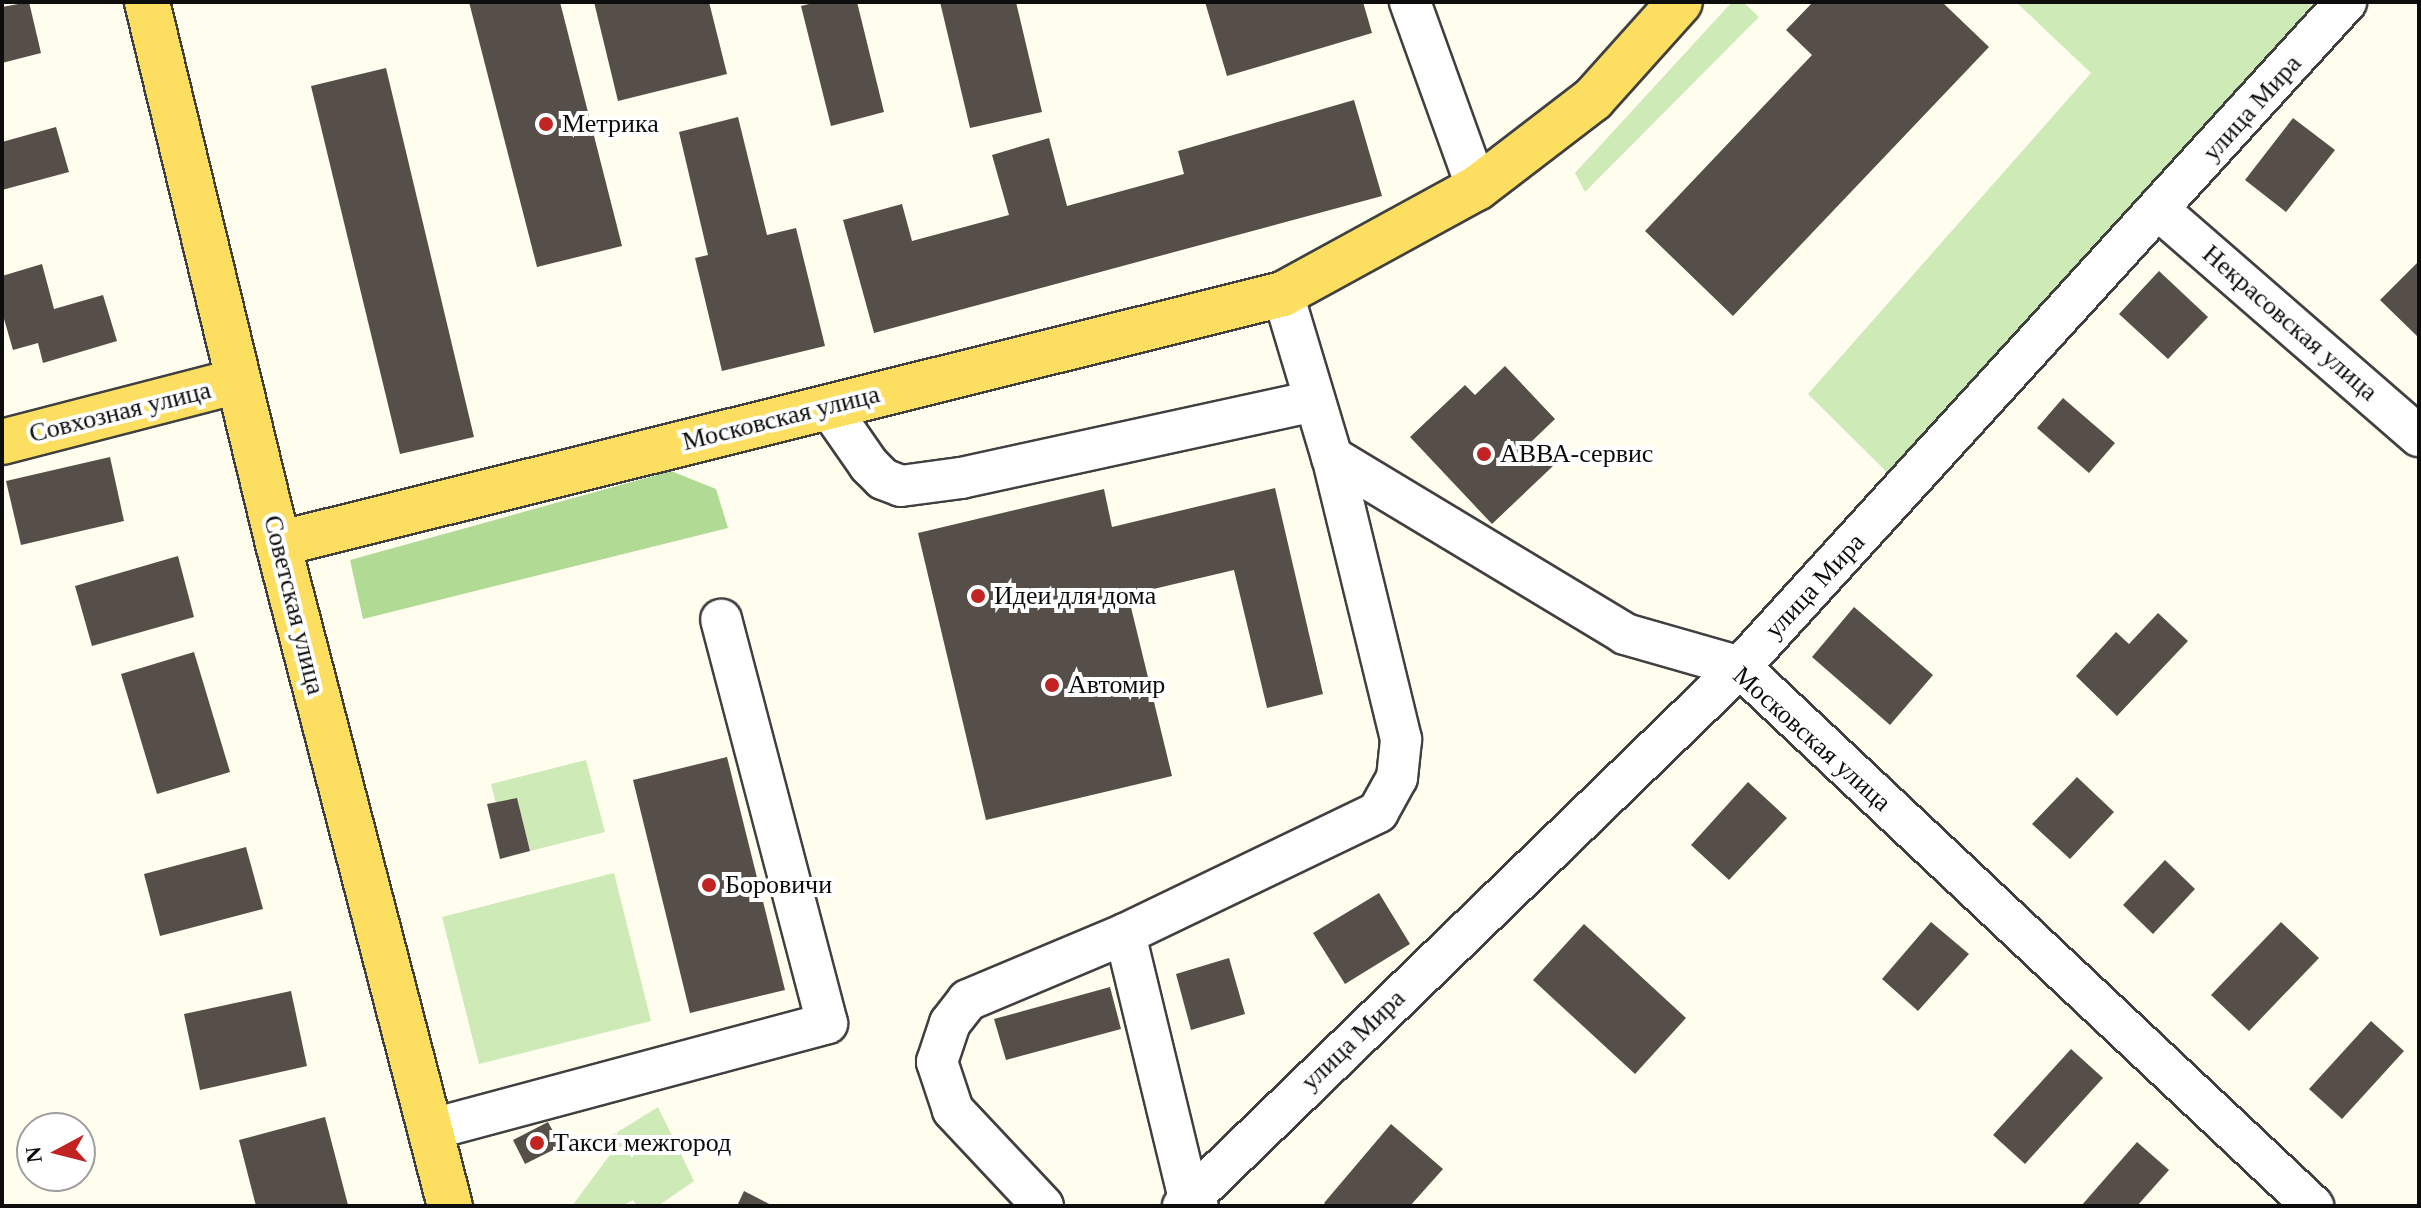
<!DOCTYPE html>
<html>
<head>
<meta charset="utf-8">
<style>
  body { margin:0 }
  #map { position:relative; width:2421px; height:1208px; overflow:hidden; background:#fffdee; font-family:Georgia,serif }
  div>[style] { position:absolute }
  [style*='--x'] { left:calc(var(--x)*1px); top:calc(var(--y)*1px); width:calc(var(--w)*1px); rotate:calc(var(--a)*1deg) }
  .green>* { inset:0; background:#ceeab7 }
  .forest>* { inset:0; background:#b1db95 }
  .building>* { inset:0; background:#564f49 }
  .roads { filter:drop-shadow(2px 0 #404040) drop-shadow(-2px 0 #404040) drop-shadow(0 2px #404040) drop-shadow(0 -2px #404040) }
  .minor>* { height:40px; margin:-20px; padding:0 20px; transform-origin:20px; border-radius:20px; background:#fff }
  .major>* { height:44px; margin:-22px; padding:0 22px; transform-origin:22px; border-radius:22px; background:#fcdf61 }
  .dots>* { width:22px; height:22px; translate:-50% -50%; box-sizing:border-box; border:4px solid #fff; border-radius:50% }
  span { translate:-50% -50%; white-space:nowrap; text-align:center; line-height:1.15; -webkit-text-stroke:8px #fff; paint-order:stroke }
  .street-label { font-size:26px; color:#0d0d0d }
  .poi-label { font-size:26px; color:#0d0d0d }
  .left { translate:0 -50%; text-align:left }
  .frame { position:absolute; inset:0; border:4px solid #0d0d0d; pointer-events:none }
  .north { position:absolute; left:16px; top:1112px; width:80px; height:80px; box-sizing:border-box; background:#fff; border:2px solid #9e9e9e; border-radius:50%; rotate:263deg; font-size:22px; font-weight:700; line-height:32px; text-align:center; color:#0d0d0d }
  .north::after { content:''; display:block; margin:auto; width:28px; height:36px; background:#c12422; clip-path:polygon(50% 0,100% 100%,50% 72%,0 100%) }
</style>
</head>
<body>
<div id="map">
  <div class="green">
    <div style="clip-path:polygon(1732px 2px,1743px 2px,1759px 17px,1585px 192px,1575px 173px)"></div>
    <div style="clip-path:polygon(2016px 2px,2314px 2px,1907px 492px,1808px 394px,2091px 73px)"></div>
    <div style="clip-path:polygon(586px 760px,605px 832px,530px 851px,517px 799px,496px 804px,491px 784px)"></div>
    <div style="clip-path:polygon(614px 873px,651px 1021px,479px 1064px,442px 917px)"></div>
    <div style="clip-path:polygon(658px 1107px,694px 1181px,658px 1206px,637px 1206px,633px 1200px,622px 1206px,572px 1206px,612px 1152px,608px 1138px)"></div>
  </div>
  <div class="forest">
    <div style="clip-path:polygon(671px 471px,716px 489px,728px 528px,363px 619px,350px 560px)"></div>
  </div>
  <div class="building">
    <div style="clip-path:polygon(29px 2px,41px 53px,2px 63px,2px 7px)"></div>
    <div style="clip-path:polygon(469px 2px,560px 2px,622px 246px,537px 267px)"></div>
    <div style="clip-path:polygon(594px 2px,709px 2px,727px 74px,618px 101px)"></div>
    <div style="clip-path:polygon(817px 2px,857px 2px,884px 112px,831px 126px,801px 6px)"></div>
    <div style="clip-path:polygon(940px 2px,1016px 2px,1042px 112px,970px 128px)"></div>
    <div style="clip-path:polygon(1205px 2px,1363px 2px,1372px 33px,1227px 76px)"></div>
    <div style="clip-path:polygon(1813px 2px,1942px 2px,1989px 47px,1733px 316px,1645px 231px,1812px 55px,1786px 30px)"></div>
    <div style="clip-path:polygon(386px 68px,474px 437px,400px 454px,311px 86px)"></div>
    <div style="clip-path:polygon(1354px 100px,1382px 196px,874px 333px,843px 220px,902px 204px,912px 241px,1009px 215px,992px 155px,1049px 138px,1067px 206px,1184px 174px,1178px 151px)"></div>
    <div style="clip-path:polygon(738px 117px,767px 235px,796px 228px,825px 346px,722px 371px,695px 258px,708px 255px,679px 132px)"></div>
    <div style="clip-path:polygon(2293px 118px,2335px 150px,2286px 212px,2245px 180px)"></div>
    <div style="clip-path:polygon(56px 127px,69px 172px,2px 190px,2px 142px)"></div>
    <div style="clip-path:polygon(2419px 261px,2419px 338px,2380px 300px)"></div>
    <div style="clip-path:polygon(42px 264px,54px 309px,103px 295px,117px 341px,43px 363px,38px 343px,13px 350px,2px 312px,2px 276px)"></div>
    <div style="clip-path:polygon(2159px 271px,2208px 317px,2168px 359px,2119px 314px)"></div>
    <div style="clip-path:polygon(1505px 366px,1555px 419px,1531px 442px,1553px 466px,1492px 524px,1410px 437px,1465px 385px,1475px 395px)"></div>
    <div style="clip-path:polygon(2063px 398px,2115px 443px,2089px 473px,2037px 428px)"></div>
    <div style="clip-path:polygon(110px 457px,124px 521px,21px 545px,6px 481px)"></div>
    <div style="clip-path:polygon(1275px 488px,1323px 694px,1267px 708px,1234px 570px,1128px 595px,1172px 776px,986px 820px,918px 533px,1104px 489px,1112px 527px)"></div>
    <div style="clip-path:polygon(178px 556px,194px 617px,92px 646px,75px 586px)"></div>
    <div style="clip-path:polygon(1854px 607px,1933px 675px,1890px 725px,1812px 657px)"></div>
    <div style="clip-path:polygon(2158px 613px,2188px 641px,2117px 716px,2076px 676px,2116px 632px,2129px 644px)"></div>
    <div style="clip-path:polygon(194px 652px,230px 772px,157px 794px,121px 674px)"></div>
    <div style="clip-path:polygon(727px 757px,785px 990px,690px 1013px,633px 780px)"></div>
    <div style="clip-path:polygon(2077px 777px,2114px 812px,2070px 859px,2032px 824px)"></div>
    <div style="clip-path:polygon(1748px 782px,1787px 818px,1729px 880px,1691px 845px)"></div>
    <div style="clip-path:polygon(517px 798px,530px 851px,500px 859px,487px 804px)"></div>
    <div style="clip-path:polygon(246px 847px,263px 909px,160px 936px,144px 874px)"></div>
    <div style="clip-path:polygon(2165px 860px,2195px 889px,2153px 934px,2123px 905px)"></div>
    <div style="clip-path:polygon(1379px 893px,1410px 944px,1345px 984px,1313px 933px)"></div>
    <div style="clip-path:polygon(1931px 922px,1969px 954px,1918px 1011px,1882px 979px)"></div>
    <div style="clip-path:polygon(2281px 922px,2319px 958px,2249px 1031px,2211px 995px)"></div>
    <div style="clip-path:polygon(1584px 924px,1686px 1018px,1635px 1074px,1533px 980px)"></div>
    <div style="clip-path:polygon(1229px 958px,1245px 1014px,1191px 1030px,1176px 974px)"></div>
    <div style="clip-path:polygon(1110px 987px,1121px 1029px,1006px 1060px,994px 1019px)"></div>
    <div style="clip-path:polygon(291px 991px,307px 1066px,200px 1090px,184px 1014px)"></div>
    <div style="clip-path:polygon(2371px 1021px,2404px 1051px,2342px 1119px,2309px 1089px)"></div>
    <div style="clip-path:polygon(2071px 1049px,2103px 1078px,2025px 1164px,1993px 1135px)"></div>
    <div style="clip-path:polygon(325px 1117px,348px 1205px,256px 1206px,239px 1140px)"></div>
    <div style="clip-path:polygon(548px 1122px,561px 1146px,525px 1164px,513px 1140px)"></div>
    <div style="clip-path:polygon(1391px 1124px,1443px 1169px,1410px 1206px,1327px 1206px,1324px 1203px)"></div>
    <div style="clip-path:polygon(2137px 1142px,2169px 1170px,2137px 1206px,2081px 1206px)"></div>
    <div style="clip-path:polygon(744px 1191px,773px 1206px,737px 1206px)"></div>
  </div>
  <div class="roads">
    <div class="minor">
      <div style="--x:1410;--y:2;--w:198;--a:70.2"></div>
      <div style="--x:2160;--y:211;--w:343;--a:41"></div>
      <div style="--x:1283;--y:294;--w:170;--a:73.3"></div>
      <div style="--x:1332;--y:457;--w:342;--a:31.1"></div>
      <div style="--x:1625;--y:634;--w:120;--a:16"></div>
      <div style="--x:1740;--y:667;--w:787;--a:43.25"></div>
      <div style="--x:828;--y:406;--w:72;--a:55.2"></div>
      <div style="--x:869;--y:465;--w:20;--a:45"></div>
      <div style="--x:883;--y:479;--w:19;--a:21"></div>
      <div style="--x:901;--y:486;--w:61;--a:-7.6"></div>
      <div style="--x:961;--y:478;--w:361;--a:-12.3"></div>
      <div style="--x:1125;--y:934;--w:273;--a:76.4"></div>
      <div style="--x:1189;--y:1199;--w:11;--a:38"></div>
      <div style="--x:429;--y:1130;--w:412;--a:-15"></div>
      <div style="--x:827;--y:1023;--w:417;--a:-104.7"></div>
      <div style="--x:1043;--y:1206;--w:132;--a:-133.2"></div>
      <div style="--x:953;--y:1110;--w:51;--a:-108.4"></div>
      <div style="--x:937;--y:1062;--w:41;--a:-71.6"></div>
      <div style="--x:950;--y:1023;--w:29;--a:-52"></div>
      <div style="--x:968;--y:1000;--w:170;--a:-22.8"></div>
      <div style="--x:1125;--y:934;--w:281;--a:-25.7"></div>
      <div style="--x:1378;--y:812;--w:39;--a:-61"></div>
      <div style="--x:1397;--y:778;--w:39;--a:-84"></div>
      <div style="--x:1401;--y:739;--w:290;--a:-103.7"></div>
      <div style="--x:1183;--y:1206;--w:775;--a:-44.06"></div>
      <div style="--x:1740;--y:667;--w:900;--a:-47.66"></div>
    </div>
    <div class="major">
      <div style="--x:147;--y:2;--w:558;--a:76.41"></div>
      <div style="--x:278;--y:544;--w:684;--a:75.44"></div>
      <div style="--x:2;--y:442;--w:244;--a:-14.5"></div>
      <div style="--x:278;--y:544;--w:1036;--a:-13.97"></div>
      <div style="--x:1283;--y:294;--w:221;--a:-28.7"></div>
      <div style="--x:1477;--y:188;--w:146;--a:-37.5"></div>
      <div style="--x:1593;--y:99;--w:130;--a:-48.1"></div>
    </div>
  </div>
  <div class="dots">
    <div style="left:546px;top:124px;background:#c12422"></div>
    <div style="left:1484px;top:454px;background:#c12422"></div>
    <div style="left:978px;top:596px;background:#c12422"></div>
    <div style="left:1052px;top:685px;background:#c12422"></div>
    <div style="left:709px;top:885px;background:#c12422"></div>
    <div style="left:537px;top:1143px;background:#c12422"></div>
  </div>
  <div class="street-label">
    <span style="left:2252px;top:108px;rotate:-48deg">улица Мира</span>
    <span style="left:2290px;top:323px;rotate:41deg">Некрасовская улица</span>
    <span style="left:120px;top:412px;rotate:-14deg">Совхозная улица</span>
    <span style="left:781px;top:418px;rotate:-14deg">Московская улица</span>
    <span style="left:1815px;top:586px;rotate:-47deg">улица Мира</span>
    <span style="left:294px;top:605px;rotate:76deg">Советская улица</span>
    <span style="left:1812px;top:739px;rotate:42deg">Московская улица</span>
    <span style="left:1353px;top:1040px;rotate:-44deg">улица Мира</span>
  </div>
  <div class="poi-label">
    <span class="left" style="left:562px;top:124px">Метрика</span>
    <span class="left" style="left:1500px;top:454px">АВВА-сервис</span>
    <span class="left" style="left:994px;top:596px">Идеи для дома</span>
    <span class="left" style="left:1068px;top:685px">Автомир</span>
    <span class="left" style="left:725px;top:885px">Боровичи</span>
    <span class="left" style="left:553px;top:1143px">Такси межгород</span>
  </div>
  <div class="frame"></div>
  <div class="north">N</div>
</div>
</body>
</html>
